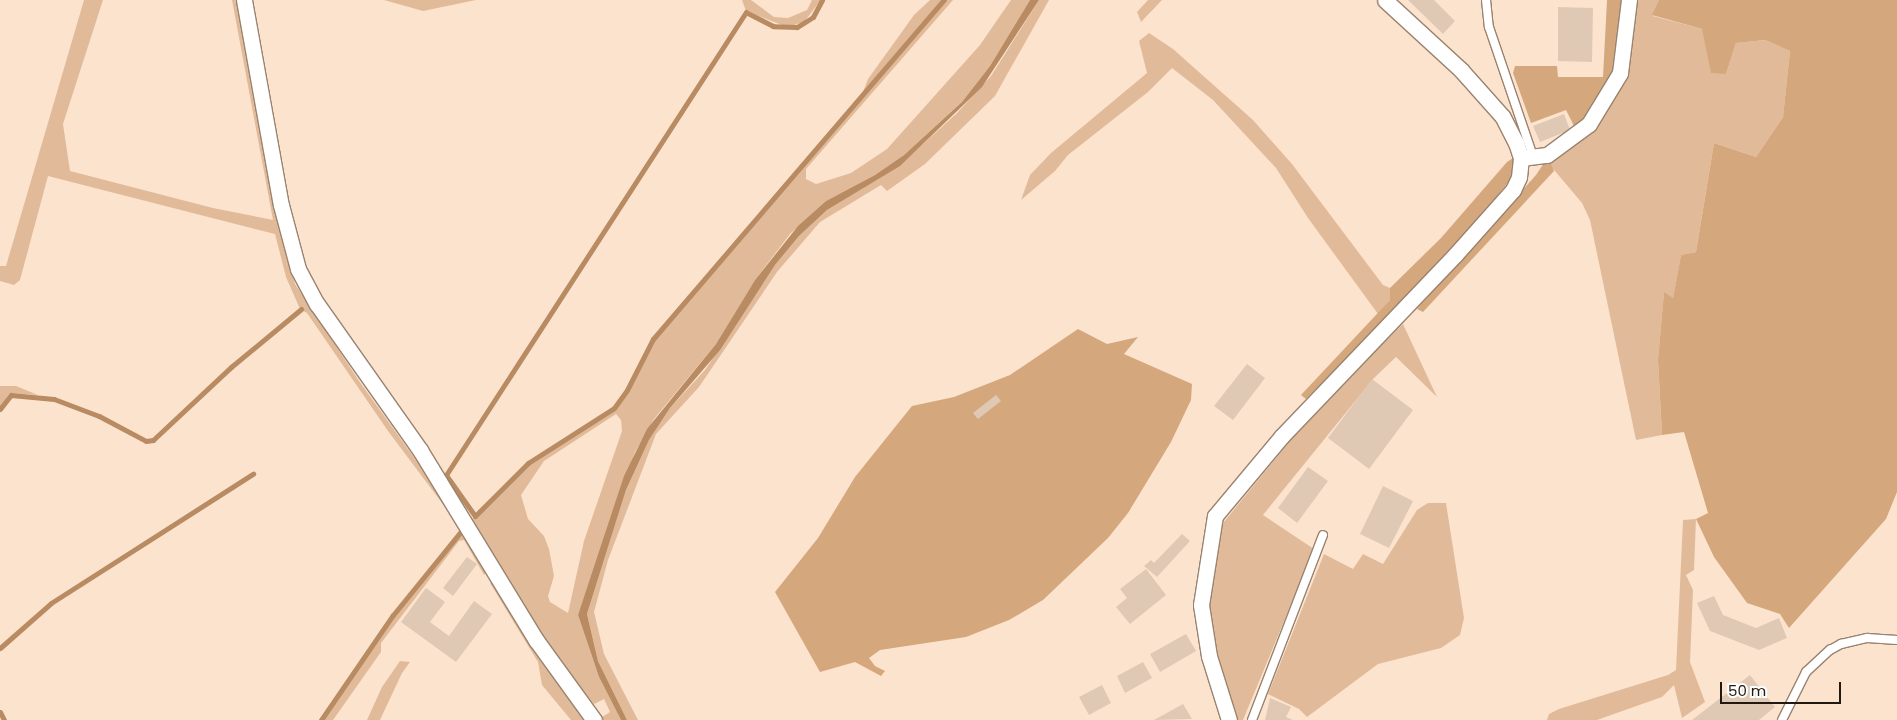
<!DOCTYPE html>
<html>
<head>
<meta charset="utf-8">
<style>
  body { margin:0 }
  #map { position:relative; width:1897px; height:720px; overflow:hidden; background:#fce3ce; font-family:Poppins,sans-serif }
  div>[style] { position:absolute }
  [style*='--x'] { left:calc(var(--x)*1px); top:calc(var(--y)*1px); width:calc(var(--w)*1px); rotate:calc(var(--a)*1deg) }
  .green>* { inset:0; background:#e1bb99 }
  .forest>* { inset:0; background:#d5a77d }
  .water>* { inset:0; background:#b88b62 }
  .stream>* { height:5px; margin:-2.5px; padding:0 2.5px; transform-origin:2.5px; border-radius:2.5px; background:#b88b62 }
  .building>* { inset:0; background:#e0c9b4 }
  .roads { filter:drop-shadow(1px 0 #99836f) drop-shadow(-1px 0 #99836f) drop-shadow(0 1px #99836f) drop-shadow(0 -1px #99836f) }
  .service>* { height:8px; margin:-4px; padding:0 4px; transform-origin:4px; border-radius:4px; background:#fff }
  .minor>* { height:15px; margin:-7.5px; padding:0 7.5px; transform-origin:7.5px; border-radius:7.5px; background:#fff }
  span { translate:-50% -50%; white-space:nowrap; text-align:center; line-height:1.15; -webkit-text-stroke:4px #fff; paint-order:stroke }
  .scale { position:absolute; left:1720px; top:682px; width:121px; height:22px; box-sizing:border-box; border:2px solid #211811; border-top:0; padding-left:6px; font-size:15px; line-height:18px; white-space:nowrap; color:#211811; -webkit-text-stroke:4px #fff; paint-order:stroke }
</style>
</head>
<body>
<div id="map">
  <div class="green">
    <div style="clip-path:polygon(84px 0,103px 0,63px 124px,70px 171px,213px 208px,273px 220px,232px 0,237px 0,280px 228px,295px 284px,359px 381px,464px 527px,486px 572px,484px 575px,464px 540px,459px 541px,381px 643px,381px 652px,333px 720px,322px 720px,394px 616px,463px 531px,388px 431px,307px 313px,300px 309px,286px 277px,275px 234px,48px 176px,20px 280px,14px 285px,0 281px,0 266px,6px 266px)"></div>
    <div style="clip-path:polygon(384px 0,476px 0,423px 11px)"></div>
    <div style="clip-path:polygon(742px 0,751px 0,774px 17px,788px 18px,807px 10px,812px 0,821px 0,804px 22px,787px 27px,746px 11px)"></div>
    <div style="clip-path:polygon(930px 0,942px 0,863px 92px,868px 79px,914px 15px)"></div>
    <div style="clip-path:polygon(evenodd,945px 0,953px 0,806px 169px,806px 179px,816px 184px,851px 173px,887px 149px,980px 45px,1011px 0,1030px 0,990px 66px,962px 102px,904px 155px,875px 175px,826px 201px,790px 234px,755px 280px,716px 344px,654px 419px,635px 452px,578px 615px,599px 677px,621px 720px,603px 720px,602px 717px,610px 712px,604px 699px,594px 704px,558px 661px,471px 520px,529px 464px,615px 409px,654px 340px,945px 0,616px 414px,621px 420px,622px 431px,584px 541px,568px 613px,550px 602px,548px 596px,554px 576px,549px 549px,544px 536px,528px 519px,521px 495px,544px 461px,616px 414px)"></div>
    <div style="clip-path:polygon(1039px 0,1049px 0,995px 96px,925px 164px,887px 191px,881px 185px,820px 222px,777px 272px,699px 387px,656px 434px,608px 560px,594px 612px,604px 654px,638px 720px,627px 720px,598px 661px,587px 614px,626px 490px,649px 440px,670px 408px,705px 370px,775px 265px,799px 236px,827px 210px,899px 166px,956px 114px,991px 76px)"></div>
    <div style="clip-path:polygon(1148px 0,1162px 0,1141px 22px,1137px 12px)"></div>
    <div style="clip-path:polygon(1632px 0,1659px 0,1653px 16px,1702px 29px,1726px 74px,1736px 43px,1765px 40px,1790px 51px,1783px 117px,1756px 157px,1714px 143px,1696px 252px,1681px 255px,1673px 299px,1664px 293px,1658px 360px,1662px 435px,1636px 440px,1590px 220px,1582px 203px,1549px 164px,1548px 157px,1591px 126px)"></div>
    <div style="clip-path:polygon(1149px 33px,1173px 49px,1253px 120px,1292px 164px,1383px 285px,1390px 288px,1390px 300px,1378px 314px,1308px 218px,1276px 168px,1213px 100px,1172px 68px,1148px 92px,1068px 155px,1055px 171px,1021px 200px,1030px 175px,1051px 153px,1147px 73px,1139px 41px)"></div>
    <div style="clip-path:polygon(1403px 324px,1437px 397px,1396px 357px,1374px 378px,1263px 515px,1314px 549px,1243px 720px,1234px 720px,1206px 614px,1219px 528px,1320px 404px)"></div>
    <div style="clip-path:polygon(0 386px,16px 386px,38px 395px,10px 393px,0 407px)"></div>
    <div style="clip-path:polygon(1428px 503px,1446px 503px,1464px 618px,1460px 635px,1441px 648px,1378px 664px,1307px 717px,1299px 709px,1268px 694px,1324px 554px,1353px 569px,1363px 554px,1383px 564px,1417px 510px)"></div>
    <div style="clip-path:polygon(1696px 519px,1694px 570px,1686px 575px,1693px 590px,1690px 662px,1705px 702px,1682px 718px,1674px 685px,1662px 697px,1597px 720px,1547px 720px,1549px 714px,1559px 709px,1668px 675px,1676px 670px,1683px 520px)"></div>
    <div style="clip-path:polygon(490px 583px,496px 583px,588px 720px,571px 720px,542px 685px,538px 662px)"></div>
    <div style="clip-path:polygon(400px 661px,410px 662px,402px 673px,380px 720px,367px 720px,382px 687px)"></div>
  </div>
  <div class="forest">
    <div style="clip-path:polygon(1607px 0,1628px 0,1619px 73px,1576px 130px,1566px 110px,1531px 123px,1513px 73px,1515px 66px,1557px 66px,1558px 77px,1603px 77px)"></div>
    <div style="clip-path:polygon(1659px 0,1897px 0,1897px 492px,1886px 519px,1789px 628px,1780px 614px,1747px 603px,1714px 557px,1696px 519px,1708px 513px,1684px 432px,1662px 435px,1658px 360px,1664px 292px,1673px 298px,1681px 255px,1696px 252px,1714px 143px,1756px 157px,1783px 117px,1790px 51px,1765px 40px,1736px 43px,1726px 74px,1711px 73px,1702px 29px,1652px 15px)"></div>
    <div style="clip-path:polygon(1516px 156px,1514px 175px,1455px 248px,1306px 399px,1301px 395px,1390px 300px,1390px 288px,1441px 238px,1507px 162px)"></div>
    <div style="clip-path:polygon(1548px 157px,1554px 171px,1423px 312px,1417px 309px,1536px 175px)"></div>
    <div style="clip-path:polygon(1078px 329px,1107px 344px,1138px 337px,1124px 354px,1192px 384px,1191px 400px,1171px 442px,1128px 513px,1108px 538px,1043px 600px,1009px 620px,966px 637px,880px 650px,869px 658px,875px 666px,885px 671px,881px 676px,855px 662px,820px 672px,775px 592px,818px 538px,855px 477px,912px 406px,954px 397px,1010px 375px)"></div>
  </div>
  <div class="water">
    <div style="clip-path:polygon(1030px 0,1039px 0,982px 87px,900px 166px,827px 210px,799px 236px,775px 265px,720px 350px,670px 408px,649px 440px,626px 490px,587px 614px,598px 661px,627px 720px,621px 720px,599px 677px,578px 615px,624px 476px,647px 429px,716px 344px,755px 280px,798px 226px,826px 201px,875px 175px,904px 155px,962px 102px,990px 66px)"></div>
  </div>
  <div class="stream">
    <div style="--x:822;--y:0;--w:19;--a:118"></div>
    <div style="--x:813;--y:17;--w:19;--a:148"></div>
    <div style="--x:797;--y:27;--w:24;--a:-178"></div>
    <div style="--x:773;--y:26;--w:30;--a:-153"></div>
    <div style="--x:746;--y:12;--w:552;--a:122.94"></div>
    <div style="--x:446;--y:475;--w:50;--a:54.7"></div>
    <div style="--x:475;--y:516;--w:75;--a:-45"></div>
    <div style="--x:528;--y:463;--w:102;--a:-32.6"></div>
    <div style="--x:614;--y:408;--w:22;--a:-54"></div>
    <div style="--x:627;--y:390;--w:57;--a:-63"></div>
    <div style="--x:653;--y:339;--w:447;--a:-49.4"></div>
    <div style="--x:0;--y:409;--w:18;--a:-52"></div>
    <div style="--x:11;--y:395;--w:43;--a:5.3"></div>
    <div style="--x:54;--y:399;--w:48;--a:20.7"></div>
    <div style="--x:99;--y:416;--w:53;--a:28"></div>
    <div style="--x:146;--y:441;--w:7;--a:-8"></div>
    <div style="--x:153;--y:440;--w:107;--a:-43.1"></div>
    <div style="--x:231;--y:367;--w:91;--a:-39.6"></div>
    <div style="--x:0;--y:648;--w:68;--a:-41.4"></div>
    <div style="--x:51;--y:603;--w:240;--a:-32.6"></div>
    <div style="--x:0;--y:712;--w:9;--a:63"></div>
    <div style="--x:321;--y:720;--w:127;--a:-55.6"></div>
    <div style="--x:393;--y:615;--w:109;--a:-50.9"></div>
  </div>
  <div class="building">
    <div style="clip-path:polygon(1408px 0,1434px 0,1455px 21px,1443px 34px)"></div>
    <div style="clip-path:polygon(1558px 7px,1593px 8px,1592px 62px,1558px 61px)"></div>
    <div style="clip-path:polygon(1564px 114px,1570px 130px,1540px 142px,1533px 126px)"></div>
    <div style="clip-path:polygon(1247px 364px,1265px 378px,1233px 420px,1214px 406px)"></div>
    <div style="clip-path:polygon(1372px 379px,1413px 410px,1369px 469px,1328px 438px)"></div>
    <div style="clip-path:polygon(996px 395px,1001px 401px,978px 419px,973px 413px)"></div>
    <div style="clip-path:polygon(1308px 467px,1328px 481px,1297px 523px,1278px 508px)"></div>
    <div style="clip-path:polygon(1383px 486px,1413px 501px,1389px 548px,1360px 534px)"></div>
    <div style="clip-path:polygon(1182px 534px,1190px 541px,1157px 577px,1144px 566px,1151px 560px,1154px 563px)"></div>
    <div style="clip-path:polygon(467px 557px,477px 564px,453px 596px,443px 588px)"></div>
    <div style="clip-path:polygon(1146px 569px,1166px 595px,1130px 624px,1116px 607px,1127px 598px,1120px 589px)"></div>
    <div style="clip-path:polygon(426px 588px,445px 602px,430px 622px,449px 636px,474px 601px,492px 614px,456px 662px,401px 622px)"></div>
    <div style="clip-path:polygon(1714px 596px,1723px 615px,1756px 628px,1779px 618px,1787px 638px,1759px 650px,1710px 631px,1697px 603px)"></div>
    <div style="clip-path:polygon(1186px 634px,1196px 651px,1160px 672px,1150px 654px)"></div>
    <div style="clip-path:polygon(1143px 662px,1152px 678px,1125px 693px,1117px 676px)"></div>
    <div style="clip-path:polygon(1750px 675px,1775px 707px,1759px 720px,1692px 720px)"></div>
    <div style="clip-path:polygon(1102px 685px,1111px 703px,1089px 715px,1079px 697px)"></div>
    <div style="clip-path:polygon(1270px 698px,1291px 707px,1286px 717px,1293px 720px,1265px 720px)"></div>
    <div style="clip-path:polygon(1183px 704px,1192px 719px,1154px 720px)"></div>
  </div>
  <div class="roads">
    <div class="service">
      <div style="--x:1486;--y:0;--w:27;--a:84"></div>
      <div style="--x:1489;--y:27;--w:136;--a:71.2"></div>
      <div style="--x:1252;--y:720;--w:198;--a:-69"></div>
      <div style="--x:1782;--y:720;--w:54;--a:-63.4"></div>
      <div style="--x:1806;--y:672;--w:33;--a:-43"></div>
      <div style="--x:1830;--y:650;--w:13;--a:-29"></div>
      <div style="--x:1841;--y:644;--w:27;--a:-13"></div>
      <div style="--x:1867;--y:638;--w:30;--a:4"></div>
    </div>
    <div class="minor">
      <div style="--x:244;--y:0;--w:208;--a:79.8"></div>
      <div style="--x:281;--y:205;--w:66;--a:75.1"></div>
      <div style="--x:298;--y:269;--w:40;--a:62"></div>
      <div style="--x:317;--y:304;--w:179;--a:54.8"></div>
      <div style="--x:420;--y:450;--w:223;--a:58.6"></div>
      <div style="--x:536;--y:640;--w:99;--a:54.1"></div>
      <div style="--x:1521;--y:158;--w:26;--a:-7"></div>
      <div style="--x:1547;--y:155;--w:52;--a:-36.4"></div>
      <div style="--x:1589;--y:124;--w:60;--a:-58.7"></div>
      <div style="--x:1620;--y:73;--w:74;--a:-83"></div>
      <div style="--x:1229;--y:720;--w:67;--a:-107.4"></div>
      <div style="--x:1209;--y:656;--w:52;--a:-98.9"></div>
      <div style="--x:1201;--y:605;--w:90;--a:-81.1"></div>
      <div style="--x:1215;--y:516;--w:104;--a:-50.1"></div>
      <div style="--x:1282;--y:436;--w:250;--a:-46.3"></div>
      <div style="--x:1455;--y:255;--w:87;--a:-48.3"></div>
      <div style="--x:1513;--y:190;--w:14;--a:-65"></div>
      <div style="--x:1519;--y:177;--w:19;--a:-84"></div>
      <div style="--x:1521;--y:158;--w:16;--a:-108"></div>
      <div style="--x:1516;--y:143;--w:30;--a:-117"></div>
      <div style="--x:1502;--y:116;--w:62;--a:-131.7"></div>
      <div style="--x:1461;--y:70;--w:103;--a:-137.4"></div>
    </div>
  </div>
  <div class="scale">50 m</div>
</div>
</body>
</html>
